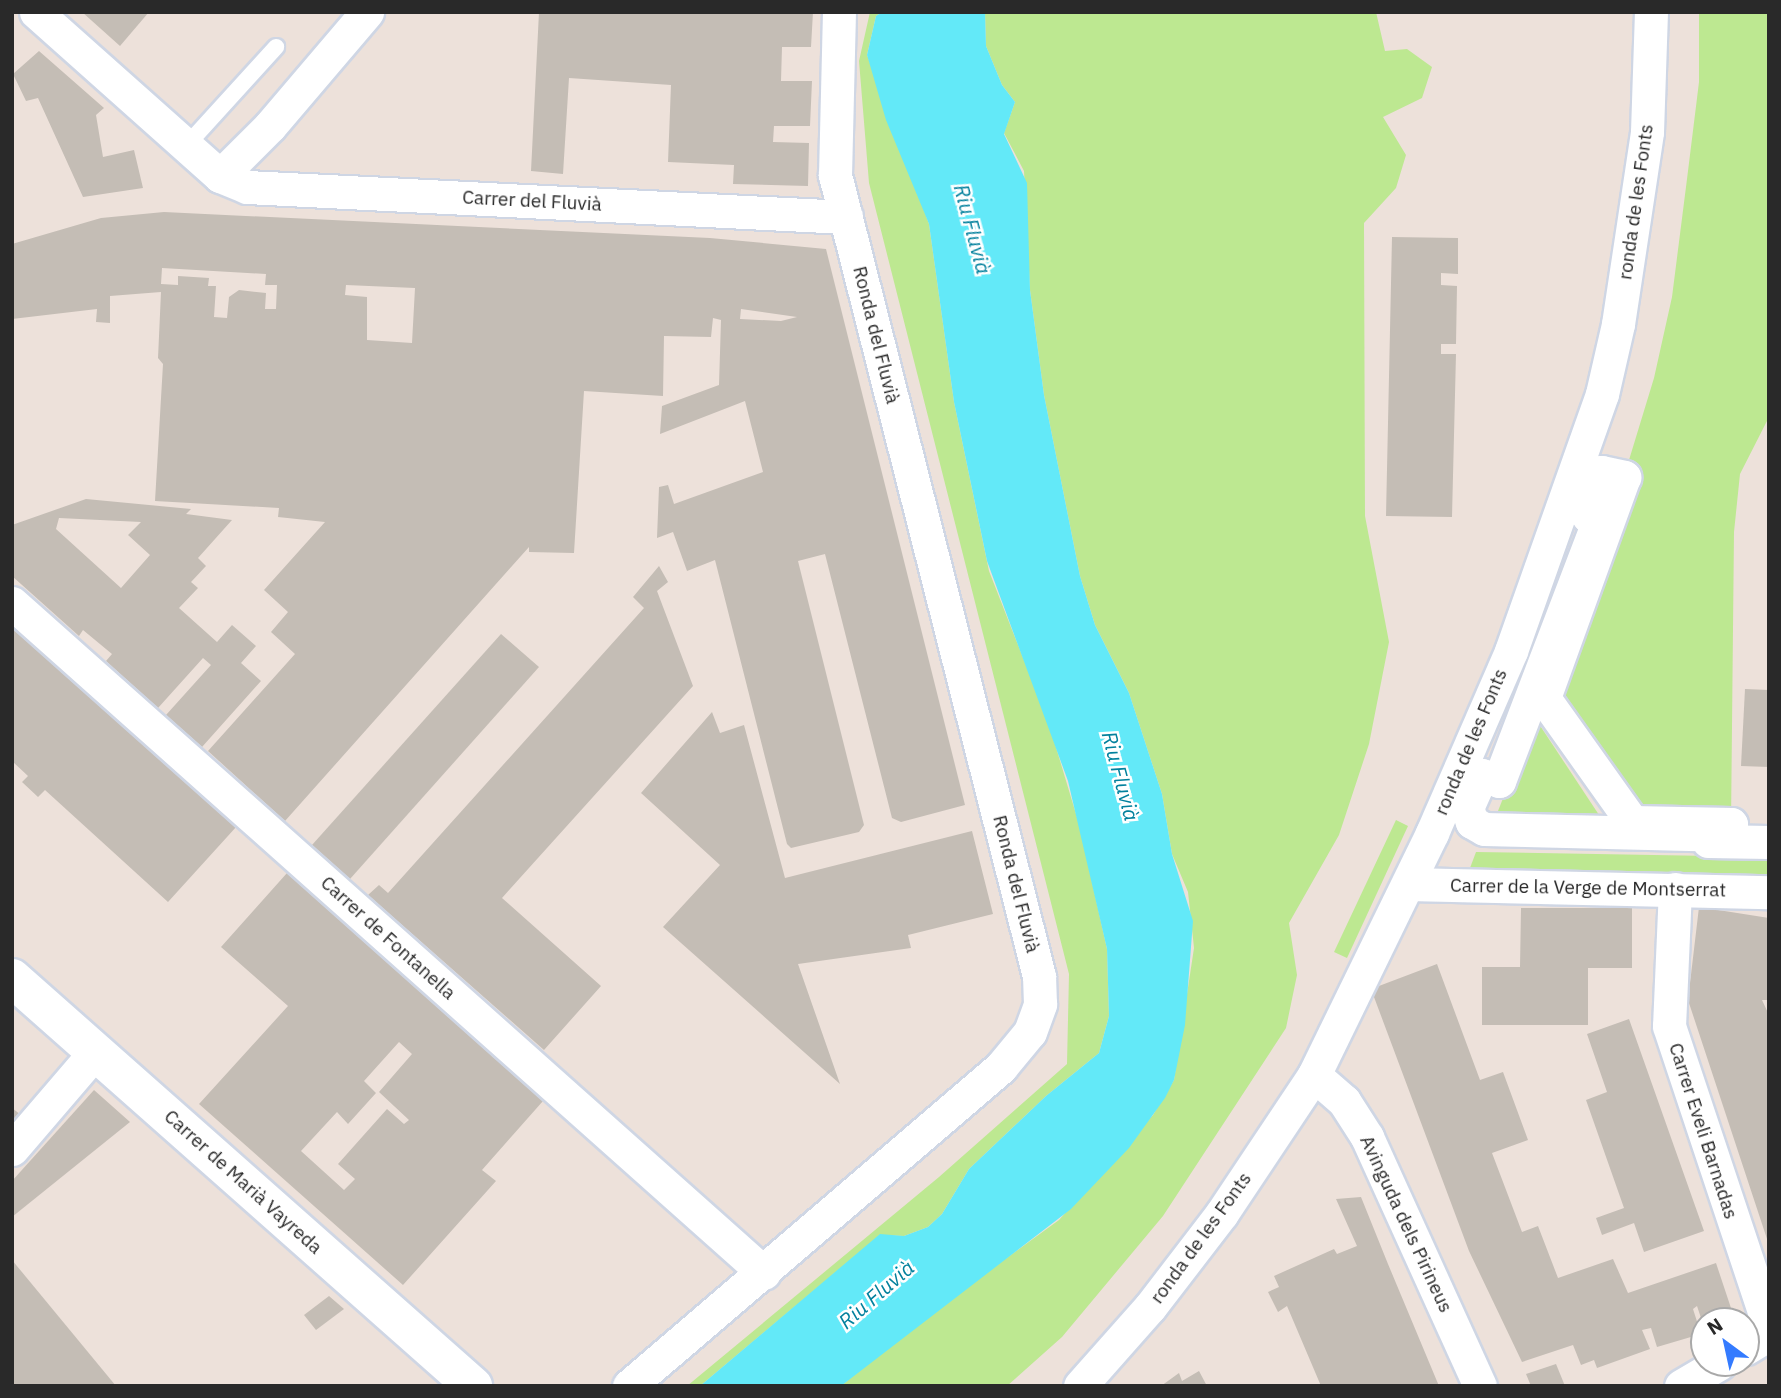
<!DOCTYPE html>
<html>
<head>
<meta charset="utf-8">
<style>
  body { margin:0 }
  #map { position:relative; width:1781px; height:1398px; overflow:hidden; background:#ede1da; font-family:"IBM Plex Sans",sans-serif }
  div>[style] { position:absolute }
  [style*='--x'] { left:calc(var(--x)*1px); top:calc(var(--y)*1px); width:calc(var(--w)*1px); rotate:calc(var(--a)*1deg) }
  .green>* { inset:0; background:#bde891 }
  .water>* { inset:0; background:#63e9f8 }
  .building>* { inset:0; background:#c4bdb5 }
  .roads { filter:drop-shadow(2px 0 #cfd6e4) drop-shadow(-2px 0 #cfd6e4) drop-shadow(0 2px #cfd6e4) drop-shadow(0 -2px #cfd6e4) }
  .lane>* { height:16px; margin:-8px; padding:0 8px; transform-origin:8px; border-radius:8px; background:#fff }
  .street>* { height:33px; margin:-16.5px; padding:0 16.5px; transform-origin:16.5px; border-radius:16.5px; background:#fff }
  .secondary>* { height:38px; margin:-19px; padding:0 19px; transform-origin:19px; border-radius:19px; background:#fff }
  span { translate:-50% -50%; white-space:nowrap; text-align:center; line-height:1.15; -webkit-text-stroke:5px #fff; paint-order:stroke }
  .street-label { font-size:19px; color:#292929 }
  .water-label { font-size:21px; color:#03819d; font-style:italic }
  .frame { position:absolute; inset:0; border:14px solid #292929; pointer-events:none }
  .north { position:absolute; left:1690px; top:1307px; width:70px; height:70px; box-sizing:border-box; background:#fff; border:2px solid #a9a9a9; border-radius:50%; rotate:327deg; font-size:19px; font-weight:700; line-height:28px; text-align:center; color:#292929 }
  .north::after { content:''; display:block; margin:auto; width:24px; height:32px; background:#347bff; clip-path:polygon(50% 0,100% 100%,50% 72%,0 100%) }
</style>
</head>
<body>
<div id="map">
  <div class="green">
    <div style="clip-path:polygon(870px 12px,882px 12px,876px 16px,867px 55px,929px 224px,954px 402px,989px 571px,1049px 724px,1079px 824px,1107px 949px,1109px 1016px,1099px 1053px,1046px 1096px,969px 1169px,942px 1214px,928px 1227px,904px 1236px,880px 1235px,700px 1386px,687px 1386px,939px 1177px,1067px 1064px,1069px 974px,869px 183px,859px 61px)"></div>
    <div style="clip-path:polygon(985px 12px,1376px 12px,1385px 51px,1407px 49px,1432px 67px,1422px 98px,1383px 117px,1406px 155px,1396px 188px,1364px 223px,1365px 516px,1389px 642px,1369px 744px,1339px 835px,1289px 923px,1297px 975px,1286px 1028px,1163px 1216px,1062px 1337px,1007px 1386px,841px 1386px,913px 1326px,1059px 1220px,1153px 1115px,1174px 1080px,1194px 948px,1188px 892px,1172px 854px,1162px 794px,1129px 693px,1095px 625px,1080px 576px,1044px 395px,1030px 290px,1024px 171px,1004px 133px,1015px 102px,1002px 85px,986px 46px)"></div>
    <div style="clip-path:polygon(1699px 12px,1769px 12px,1769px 417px,1740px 474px,1734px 532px,1731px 824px,1632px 822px,1544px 698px,1615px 506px,1654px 378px,1672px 297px,1687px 179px,1699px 82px)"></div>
    <div style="clip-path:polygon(1535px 718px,1605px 824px,1494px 821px)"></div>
    <div style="clip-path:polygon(1396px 820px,1408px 826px,1347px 958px,1334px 952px)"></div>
    <div style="clip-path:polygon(1476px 852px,1769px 857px,1769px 875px,1470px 868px)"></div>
  </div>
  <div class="water">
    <div style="clip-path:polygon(882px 12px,985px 12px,986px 46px,1002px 85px,1015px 102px,1004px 134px,1027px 183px,1030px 290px,1044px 395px,1080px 576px,1095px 625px,1129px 693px,1162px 794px,1172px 854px,1193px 921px,1185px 1025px,1174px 1080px,1165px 1098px,1129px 1148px,1071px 1209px,841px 1386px,700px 1386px,880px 1234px,904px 1236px,928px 1227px,942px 1214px,969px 1169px,1046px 1096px,1099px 1053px,1109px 1016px,1107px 949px,1068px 781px,987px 561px,954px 402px,929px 224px,886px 120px,867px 55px,876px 16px)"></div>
  </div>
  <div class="building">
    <div style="clip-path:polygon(82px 12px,149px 12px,120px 46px)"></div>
    <div style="clip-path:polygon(539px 12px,813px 12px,811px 47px,782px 47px,781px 81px,812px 81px,810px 126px,774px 126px,773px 142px,809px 143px,808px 186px,733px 184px,734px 165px,668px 162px,671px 85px,569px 78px,563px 174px,531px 171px)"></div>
    <div style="clip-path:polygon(39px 51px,104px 108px,96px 115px,103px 157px,134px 150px,143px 188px,83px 197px,38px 98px,26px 101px,13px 74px)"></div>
    <div style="clip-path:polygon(evenodd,164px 212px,710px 238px,826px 249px,965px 805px,901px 822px,892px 818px,825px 554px,798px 561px,864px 825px,859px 832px,791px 848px,787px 844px,715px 560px,687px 571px,673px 532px,657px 538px,659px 487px,668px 485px,674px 504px,763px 472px,745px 401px,660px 434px,662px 406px,719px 385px,721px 320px,713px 318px,711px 337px,664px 336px,663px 396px,584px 391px,574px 553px,529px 552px,529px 547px,285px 821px,208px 751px,295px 654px,271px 632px,288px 612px,264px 590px,325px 522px,278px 517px,279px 508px,155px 501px,163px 364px,158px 358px,161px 292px,110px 296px,110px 323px,96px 322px,97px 309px,12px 319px,12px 244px,101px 218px,164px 212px,162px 268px,266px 274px,265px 285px,277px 285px,276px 309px,265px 309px,266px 293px,239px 290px,229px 297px,227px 318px,214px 317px,216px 286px,208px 286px,209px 278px,178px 276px,178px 285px,161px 284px,162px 268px,164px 212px,346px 285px,415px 288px,412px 343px,367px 340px,367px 297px,345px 295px,346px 285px,164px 212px,741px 309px,797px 317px,781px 321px,740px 319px,741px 309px)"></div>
    <div style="clip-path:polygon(1392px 237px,1458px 238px,1458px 274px,1441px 273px,1441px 285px,1457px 286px,1456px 344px,1441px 344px,1441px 354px,1456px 354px,1452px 517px,1386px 516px)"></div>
    <div style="clip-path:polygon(evenodd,86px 499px,191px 509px,186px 514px,232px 520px,198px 558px,206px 566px,191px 582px,198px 588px,179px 608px,217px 642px,232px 625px,256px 646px,241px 663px,261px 681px,202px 747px,166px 715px,211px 665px,203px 658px,158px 708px,106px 661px,112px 654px,83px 630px,79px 636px,12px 576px,12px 525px,86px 499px,59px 518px,141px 522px,128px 535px,150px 555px,121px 588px,56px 529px,59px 518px)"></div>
    <div style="clip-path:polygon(659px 566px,668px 582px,657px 591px,693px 686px,502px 898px,601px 986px,544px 1050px,368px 895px,379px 885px,388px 893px,644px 608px,633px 597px)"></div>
    <div style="clip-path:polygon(12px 627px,237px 826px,168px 902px,45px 790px,38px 797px,22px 782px,28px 776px,12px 761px)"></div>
    <div style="clip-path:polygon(501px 634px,539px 667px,350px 879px,312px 845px)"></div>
    <div style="clip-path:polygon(1745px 689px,1769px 690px,1769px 767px,1741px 766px)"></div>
    <div style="clip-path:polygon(712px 712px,720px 733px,744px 725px,785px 878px,972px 831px,993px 914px,908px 935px,911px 948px,798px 964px,840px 1084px,663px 927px,720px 865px,641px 793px)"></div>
    <div style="clip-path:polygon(evenodd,287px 873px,543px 1101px,482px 1170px,496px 1181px,403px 1285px,199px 1104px,288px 1006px,221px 947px,287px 873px,399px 1042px,412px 1054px,379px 1092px,409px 1120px,404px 1124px,387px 1109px,338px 1164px,355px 1179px,344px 1190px,301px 1151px,337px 1112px,348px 1124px,376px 1093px,364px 1081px,399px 1042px)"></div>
    <div style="clip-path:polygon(1699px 907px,1769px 918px,1769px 1000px,1762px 1000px,1769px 1015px,1769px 1245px,1688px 1000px)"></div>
    <div style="clip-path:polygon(1521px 908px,1632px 908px,1632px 968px,1588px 968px,1588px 1025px,1482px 1025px,1482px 967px,1520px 967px)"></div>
    <div style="clip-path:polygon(1437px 964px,1480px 1080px,1503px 1072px,1528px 1140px,1492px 1153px,1522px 1232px,1538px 1226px,1558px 1278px,1613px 1259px,1628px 1293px,1716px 1263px,1734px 1317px,1702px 1321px,1697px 1306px,1693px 1309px,1701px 1334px,1657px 1347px,1651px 1328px,1642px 1330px,1650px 1349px,1597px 1368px,1594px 1360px,1581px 1365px,1573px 1345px,1522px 1362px,1469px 1251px,1371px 989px)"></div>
    <div style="clip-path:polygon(1629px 1019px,1704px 1231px,1644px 1252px,1634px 1223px,1602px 1235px,1596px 1218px,1624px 1208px,1586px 1100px,1607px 1092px,1587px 1034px)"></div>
    <div style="clip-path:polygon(94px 1090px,130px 1122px,12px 1217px,12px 1181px)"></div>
    <div style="clip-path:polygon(12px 1108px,21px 1115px,12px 1125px)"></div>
    <div style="clip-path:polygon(1361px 1197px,1388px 1264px,1439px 1386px,1321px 1386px,1287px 1306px,1278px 1312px,1268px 1292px,1279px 1287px,1274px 1276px,1334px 1249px,1337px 1254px,1357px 1246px,1336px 1199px)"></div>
    <div style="clip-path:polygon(12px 1260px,116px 1386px,12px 1386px)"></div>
    <div style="clip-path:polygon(329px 1296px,344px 1309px,316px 1330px,304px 1315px)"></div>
    <div style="clip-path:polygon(1556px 1364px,1565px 1386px,1531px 1386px,1526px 1374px)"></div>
    <div style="clip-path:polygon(1199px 1371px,1207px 1386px,1161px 1386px,1179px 1373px,1182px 1381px)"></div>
  </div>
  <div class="roads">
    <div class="lane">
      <div style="--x:186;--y:146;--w:134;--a:-47.7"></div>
    </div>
    <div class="street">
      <div style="--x:36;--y:12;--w:246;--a:41.7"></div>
      <div style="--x:220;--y:176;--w:29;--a:22"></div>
      <div style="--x:247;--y:187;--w:600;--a:2.87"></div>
      <div style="--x:220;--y:176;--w:71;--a:-45"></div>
      <div style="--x:270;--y:126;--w:150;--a:-49.6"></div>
      <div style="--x:1601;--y:472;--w:24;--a:12"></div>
      <div style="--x:1624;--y:477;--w:235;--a:109.9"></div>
      <div style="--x:1544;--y:698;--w:152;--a:54.6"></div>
      <div style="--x:1632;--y:822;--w:99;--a:1.2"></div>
      <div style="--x:1731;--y:824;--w:11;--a:95"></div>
      <div style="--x:1730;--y:835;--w:246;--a:-178.6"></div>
      <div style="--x:1484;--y:829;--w:14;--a:-150"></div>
      <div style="--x:1472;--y:822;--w:15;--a:-110"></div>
      <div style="--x:1467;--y:808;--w:36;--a:-66"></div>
      <div style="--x:1482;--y:775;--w:18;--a:19"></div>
      <div style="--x:1499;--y:781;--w:275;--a:-69.1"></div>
      <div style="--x:1597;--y:524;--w:12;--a:-138"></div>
      <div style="--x:1588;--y:516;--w:46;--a:-73.5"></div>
      <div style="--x:12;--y:603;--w:1007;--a:41.7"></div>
      <div style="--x:1708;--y:841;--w:61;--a:0.9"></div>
      <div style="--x:1408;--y:884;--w:361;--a:1.3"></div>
      <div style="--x:1675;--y:889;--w:137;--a:92.5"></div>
      <div style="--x:1669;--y:1026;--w:316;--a:71.6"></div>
      <div style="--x:1314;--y:1075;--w:40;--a:41"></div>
      <div style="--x:1344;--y:1101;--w:43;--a:57.4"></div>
      <div style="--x:1367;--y:1137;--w:273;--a:65.6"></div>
      <div style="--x:12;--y:1149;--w:129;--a:-49.4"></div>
      <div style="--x:1746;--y:1348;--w:27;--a:-31"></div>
      <div style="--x:629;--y:1386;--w:490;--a:-40.6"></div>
      <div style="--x:1001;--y:1067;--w:45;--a:-50.4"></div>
      <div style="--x:1030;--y:1032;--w:30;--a:-70"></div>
      <div style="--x:1040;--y:1004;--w:28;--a:-92"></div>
      <div style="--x:1039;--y:976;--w:827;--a:-104.29"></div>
      <div style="--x:835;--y:175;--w:163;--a:-88.6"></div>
      <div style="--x:1080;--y:1386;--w:106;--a:-48.5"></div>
      <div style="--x:1150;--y:1307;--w:118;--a:-52.5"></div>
      <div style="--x:1222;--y:1213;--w:166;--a:-56.3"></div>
      <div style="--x:1314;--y:1075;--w:269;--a:-64"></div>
      <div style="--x:1432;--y:833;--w:198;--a:-66.5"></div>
      <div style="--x:1511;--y:651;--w:273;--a:-70.5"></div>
      <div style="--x:1602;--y:394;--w:72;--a:-77.1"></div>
      <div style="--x:1618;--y:324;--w:194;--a:-81.4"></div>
      <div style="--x:1647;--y:132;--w:120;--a:-88.1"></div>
      <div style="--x:1681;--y:1386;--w:45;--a:-30.5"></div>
    </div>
    <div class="secondary">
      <div style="--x:12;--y:978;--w:616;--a:41.51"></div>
    </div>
  </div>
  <div class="street-label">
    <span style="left:532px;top:201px;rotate:3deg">Carrer del Fluvià</span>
    <span style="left:1636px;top:202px;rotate:-82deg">ronda de les Fonts</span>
    <span style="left:876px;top:335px;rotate:76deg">Ronda del Fluvià</span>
    <span style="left:1471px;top:742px;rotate:-67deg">ronda de les Fonts</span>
    <span style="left:1016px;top:884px;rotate:76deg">Ronda del Fluvià</span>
    <span style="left:1588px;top:888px;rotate:1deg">Carrer de la Verge de Montserrat</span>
    <span style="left:388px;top:938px;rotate:42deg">Carrer de Fontanella</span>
    <span style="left:1703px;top:1131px;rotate:72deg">Carrer Eveli Barnadas</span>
    <span style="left:243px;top:1182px;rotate:42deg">Carrer de Marià Vayreda</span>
    <span style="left:1406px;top:1224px;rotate:65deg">Avinguda dels Pirineus</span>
    <span style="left:1201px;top:1238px;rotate:-54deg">ronda de les Fonts</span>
  </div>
  <div class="water-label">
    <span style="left:973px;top:229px;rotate:75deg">Riu Fluvià</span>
    <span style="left:1121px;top:776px;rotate:75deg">Riu Fluvià</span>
    <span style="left:876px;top:1294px;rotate:-41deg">Riu Fluvià</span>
  </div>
  <div class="frame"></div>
  <div class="north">N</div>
</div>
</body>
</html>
